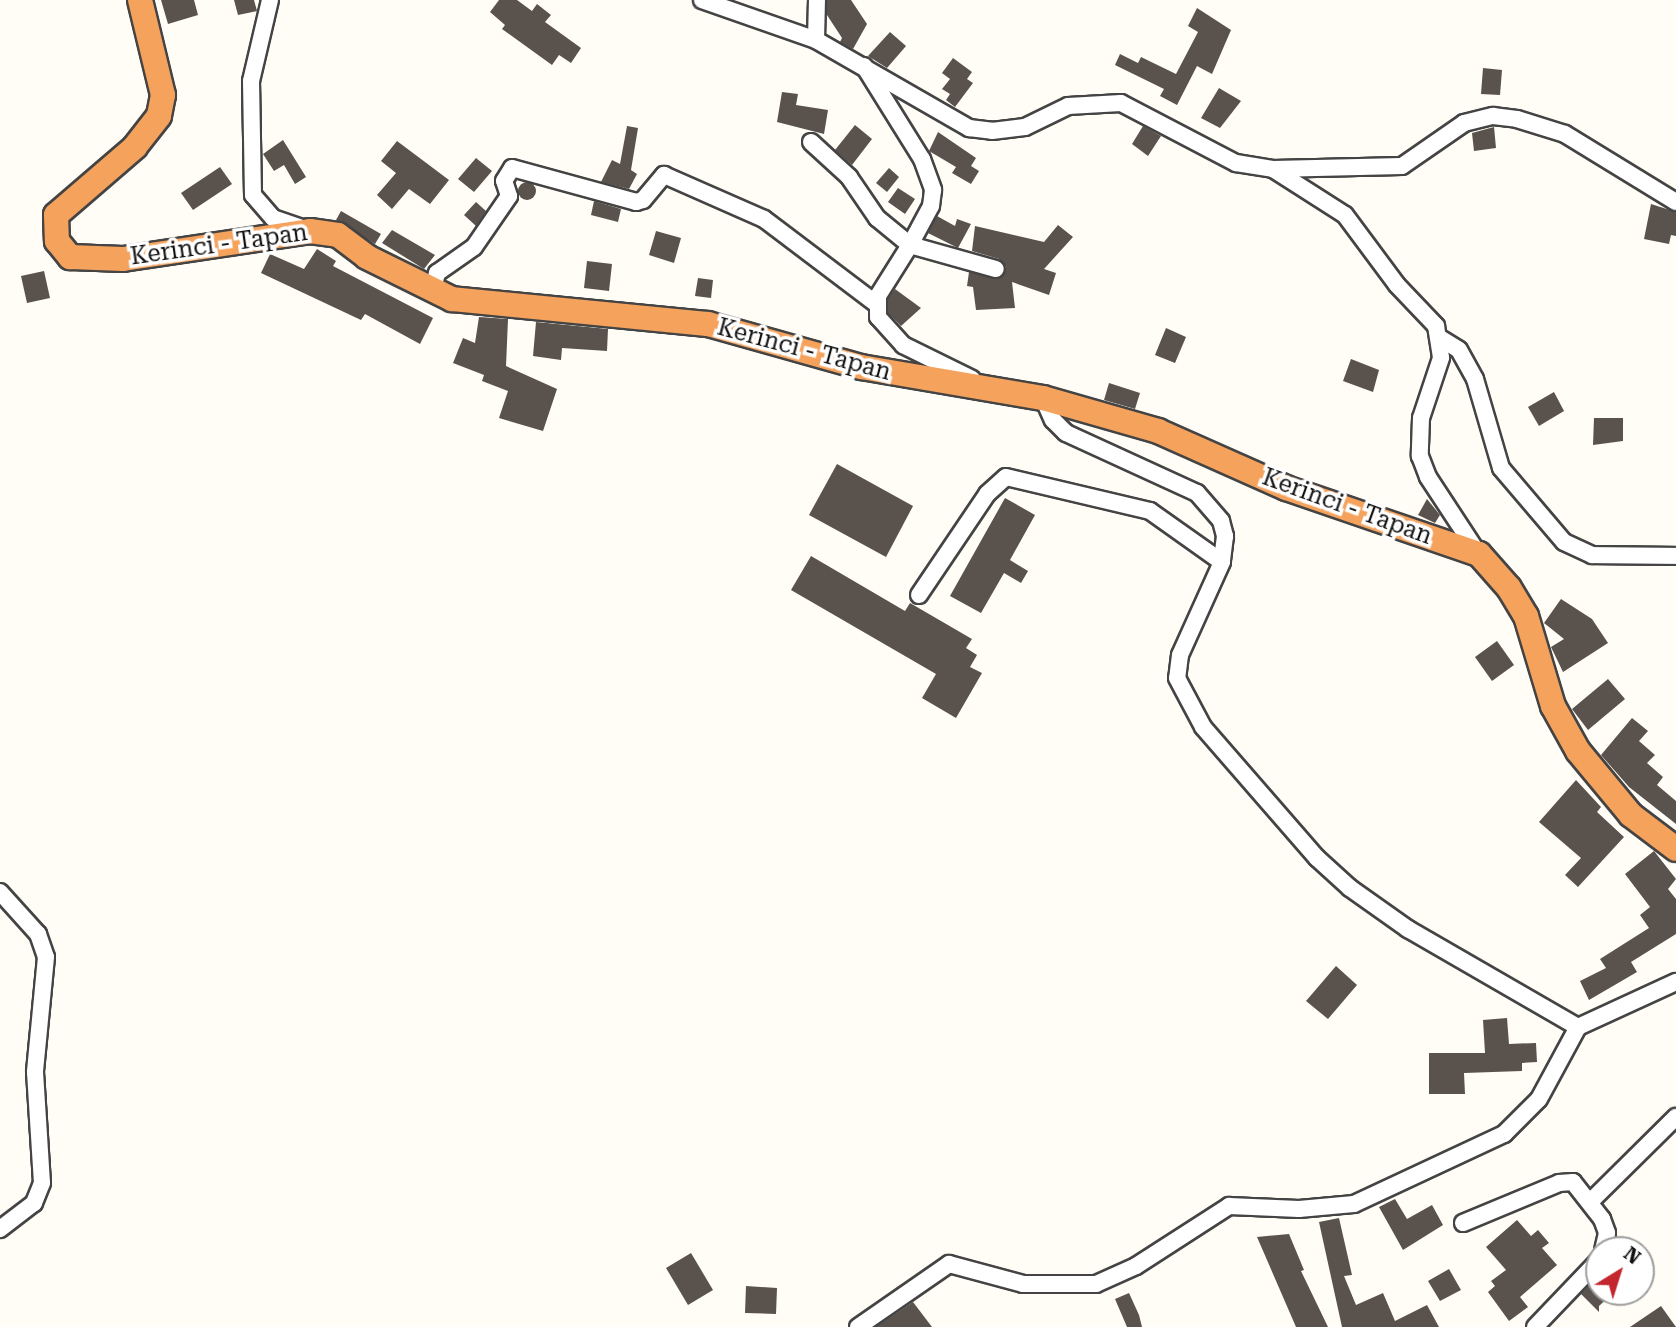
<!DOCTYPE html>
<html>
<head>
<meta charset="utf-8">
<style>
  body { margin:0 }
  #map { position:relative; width:1676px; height:1327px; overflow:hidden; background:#fffdf5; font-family:"Roboto Serif",serif }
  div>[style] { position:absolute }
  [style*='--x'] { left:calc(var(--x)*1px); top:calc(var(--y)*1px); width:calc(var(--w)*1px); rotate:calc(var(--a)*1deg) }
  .building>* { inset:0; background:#5a524d }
  .round { border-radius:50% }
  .roads { filter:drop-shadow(2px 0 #444) drop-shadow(-2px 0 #444) drop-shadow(0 2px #444) drop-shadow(0 -2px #444) }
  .minor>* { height:16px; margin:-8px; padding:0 8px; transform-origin:8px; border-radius:8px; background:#fff }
  .highway>* { height:24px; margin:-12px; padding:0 12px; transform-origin:12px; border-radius:12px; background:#f5a25d }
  span { translate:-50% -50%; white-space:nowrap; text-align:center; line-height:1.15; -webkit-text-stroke:7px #fff; paint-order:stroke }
  .street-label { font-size:24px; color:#111 }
  .north { position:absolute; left:1585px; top:1236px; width:70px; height:70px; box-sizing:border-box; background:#fff; border:2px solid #a0a0a0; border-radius:50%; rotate:38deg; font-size:19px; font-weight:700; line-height:28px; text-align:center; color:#111 }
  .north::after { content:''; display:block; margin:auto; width:24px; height:32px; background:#c4262e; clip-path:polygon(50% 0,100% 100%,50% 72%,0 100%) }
</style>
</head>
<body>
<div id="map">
  <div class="building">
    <div style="clip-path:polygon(161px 0,194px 0,198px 15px,168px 24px)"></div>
    <div style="clip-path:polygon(234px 0,254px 0,257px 11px,238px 15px)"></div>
    <div style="clip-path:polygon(499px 0,517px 0,532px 11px,537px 4px,551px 15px,545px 22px,581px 48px,571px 63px,559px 55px,552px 65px,502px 29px,505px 25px,490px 12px)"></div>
    <div style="clip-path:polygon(827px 0,851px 0,867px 24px,853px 49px,840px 42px,842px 38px,827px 15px)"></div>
    <div style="clip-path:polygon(1197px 8px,1231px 30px,1212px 74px,1197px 66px,1177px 105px,1160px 96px,1164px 89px,1115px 65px,1120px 54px,1138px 63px,1141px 57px,1176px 74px,1198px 32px,1188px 26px)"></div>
    <div style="clip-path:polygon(890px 32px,906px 46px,887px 68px,868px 56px)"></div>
    <div style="clip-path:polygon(953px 58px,972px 72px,967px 79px,973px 83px,955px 107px,946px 100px,950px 94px,942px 89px,950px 79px,942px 73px)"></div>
    <div style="clip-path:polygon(1483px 68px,1502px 70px,1500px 95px,1481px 94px)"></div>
    <div style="clip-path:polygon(1219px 88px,1241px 101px,1220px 128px,1201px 118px)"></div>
    <div style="clip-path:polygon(782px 92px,798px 94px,796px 105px,828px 110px,824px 134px,777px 122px)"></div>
    <div style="clip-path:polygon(855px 125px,872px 139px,852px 165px,835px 150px)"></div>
    <div style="clip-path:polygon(627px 126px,638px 128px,631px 170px,637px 174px,629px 189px,601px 182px,612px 160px,620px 164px)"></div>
    <div style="clip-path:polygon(1143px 126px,1161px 136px,1148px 156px,1132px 144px)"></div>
    <div style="clip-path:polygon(1494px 127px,1496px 148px,1474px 151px,1472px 133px)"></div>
    <div style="clip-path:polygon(938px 132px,976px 158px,971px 166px,979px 171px,971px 184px,952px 173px,956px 167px,929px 151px)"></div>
    <div style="clip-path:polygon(283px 140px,306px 177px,295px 184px,284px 165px,274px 171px,263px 154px)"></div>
    <div style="clip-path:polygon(397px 141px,449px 180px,430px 204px,409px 189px,392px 209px,377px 195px,396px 173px,381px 161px)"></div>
    <div style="clip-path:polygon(476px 158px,492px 171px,474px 192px,458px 179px)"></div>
    <div style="clip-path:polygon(220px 167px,232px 184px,193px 210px,181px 193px)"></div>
    <div style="clip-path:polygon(889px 168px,899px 177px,887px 192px,876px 183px)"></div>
    <div class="round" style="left:518px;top:182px;width:18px;height:18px"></div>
    <div style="clip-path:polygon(898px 188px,915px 199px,905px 214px,888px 202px)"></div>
    <div style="clip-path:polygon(594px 201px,621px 209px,618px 222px,591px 215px)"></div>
    <div style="clip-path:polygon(476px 202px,486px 211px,476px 226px,464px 215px)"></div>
    <div style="clip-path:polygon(1651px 204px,1676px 212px,1676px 236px,1671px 235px,1669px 244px,1644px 239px)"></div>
    <div style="clip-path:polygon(341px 211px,381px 234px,375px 244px,336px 220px)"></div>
    <div style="clip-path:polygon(937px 216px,955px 226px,957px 219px,971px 224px,958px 248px,928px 233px)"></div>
    <div style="clip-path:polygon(1058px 225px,1073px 237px,1044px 269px,1056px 273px,1049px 295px,1012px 282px,1015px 308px,976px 310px,973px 287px,967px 286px,969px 272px,998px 279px,1006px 267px,999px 259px,972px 251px,975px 226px,1044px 242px)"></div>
    <div style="clip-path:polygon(392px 230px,435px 255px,424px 269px,382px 243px)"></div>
    <div style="clip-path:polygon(656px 231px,681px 238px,674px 263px,649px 255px)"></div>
    <div style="clip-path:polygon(317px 249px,336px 261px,333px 266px,433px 318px,420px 344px,365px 314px,361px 320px,261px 273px,270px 254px,304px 269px)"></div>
    <div style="clip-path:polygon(587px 261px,612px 264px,609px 291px,584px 288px)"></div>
    <div style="clip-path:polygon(44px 271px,50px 298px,27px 303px,21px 276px)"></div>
    <div style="clip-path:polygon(698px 278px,713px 280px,711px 298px,695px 296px)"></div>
    <div style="clip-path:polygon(895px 289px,921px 308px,901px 326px,888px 313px,888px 299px)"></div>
    <div style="clip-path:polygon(479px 317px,508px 319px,506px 366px,557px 389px,543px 431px,499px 418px,508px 391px,482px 381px,484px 375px,453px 363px,463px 338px,475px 343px)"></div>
    <div style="clip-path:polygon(536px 322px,608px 329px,607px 351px,562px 348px,561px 360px,533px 356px)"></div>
    <div style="clip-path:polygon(1166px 328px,1186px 337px,1175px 363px,1155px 355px)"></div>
    <div style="clip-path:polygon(1351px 359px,1379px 370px,1373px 392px,1343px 381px)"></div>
    <div style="clip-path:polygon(1109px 383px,1140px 393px,1135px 409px,1104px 400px)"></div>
    <div style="clip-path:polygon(1554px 392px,1564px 411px,1539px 426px,1528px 407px)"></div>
    <div style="clip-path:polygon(1594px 418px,1623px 418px,1623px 441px,1593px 445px)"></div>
    <div style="clip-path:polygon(837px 464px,913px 506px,886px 557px,809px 515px)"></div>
    <div style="clip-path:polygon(1005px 498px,1035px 515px,1010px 560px,1028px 571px,1021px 583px,1004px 573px,981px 613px,950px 596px)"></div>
    <div style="clip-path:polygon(1427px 499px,1440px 515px,1435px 523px,1418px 515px)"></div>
    <div style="clip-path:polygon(811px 556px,905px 611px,910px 603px,972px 639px,966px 648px,977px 655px,970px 667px,982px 673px,956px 718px,922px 698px,936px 674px,791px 590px)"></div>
    <div style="clip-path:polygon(1561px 599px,1592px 619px,1608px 643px,1563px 672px,1551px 647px,1564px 639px,1544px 623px)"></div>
    <div style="clip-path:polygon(1497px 641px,1514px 665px,1492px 681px,1475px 657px)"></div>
    <div style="clip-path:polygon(1608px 679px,1625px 699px,1588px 730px,1572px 709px)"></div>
    <div style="clip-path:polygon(1632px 718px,1648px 731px,1639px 741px,1655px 755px,1647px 763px,1663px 777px,1657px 785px,1676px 801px,1676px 824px,1629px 787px,1601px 755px)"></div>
    <div style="clip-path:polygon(1576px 780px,1601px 807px,1597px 812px,1624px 837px,1578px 887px,1565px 875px,1581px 858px,1539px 822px)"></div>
    <div style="clip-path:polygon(1654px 851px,1676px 879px,1668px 889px,1676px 899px,1676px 934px,1631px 962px,1637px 972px,1589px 1000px,1580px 981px,1606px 968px,1600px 959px,1649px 928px,1640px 915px,1650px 907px,1625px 874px)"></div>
    <div style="clip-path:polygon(1336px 966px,1357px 985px,1328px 1019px,1306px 1001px)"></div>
    <div style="clip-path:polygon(1507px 1018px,1509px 1044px,1536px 1043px,1537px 1062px,1522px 1063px,1522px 1071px,1464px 1073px,1465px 1094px,1429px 1094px,1429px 1053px,1485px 1053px,1483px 1020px)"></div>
    <div style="clip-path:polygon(1395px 1199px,1407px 1219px,1432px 1205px,1443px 1225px,1403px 1250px,1379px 1207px)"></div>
    <div style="clip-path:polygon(1339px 1218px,1352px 1275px,1344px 1276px,1356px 1305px,1383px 1293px,1395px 1321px,1427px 1305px,1439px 1327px,1342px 1327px,1319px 1222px)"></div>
    <div style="clip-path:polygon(1517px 1220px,1531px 1236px,1538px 1230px,1549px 1243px,1542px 1248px,1557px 1265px,1520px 1297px,1528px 1307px,1509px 1321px,1488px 1292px,1495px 1286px,1491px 1281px,1506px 1270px,1486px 1247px)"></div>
    <div style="clip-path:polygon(1289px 1234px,1304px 1270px,1301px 1271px,1328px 1327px,1296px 1327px,1257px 1237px)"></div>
    <div style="clip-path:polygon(691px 1253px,713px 1290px,688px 1305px,666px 1268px)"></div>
    <div style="clip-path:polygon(1449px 1269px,1461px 1290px,1440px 1301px,1428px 1281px)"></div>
    <div style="clip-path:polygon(1599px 1275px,1599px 1292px,1614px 1292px,1599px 1306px,1599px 1312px,1581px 1294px)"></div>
    <div style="clip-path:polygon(746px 1286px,777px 1288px,776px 1314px,745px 1313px)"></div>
    <div style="clip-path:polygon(1129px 1293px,1139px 1315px,1142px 1327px,1127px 1327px,1115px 1299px)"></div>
    <div style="clip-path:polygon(913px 1302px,932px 1327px,876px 1327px)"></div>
    <div style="clip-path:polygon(1661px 1306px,1676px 1327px,1630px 1327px)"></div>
  </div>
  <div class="roads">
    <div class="minor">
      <div style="--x:270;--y:0;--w:83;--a:103.2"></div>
      <div style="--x:251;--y:81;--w:114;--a:89"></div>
      <div style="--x:253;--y:195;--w:30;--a:49"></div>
      <div style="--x:273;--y:218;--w:37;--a:19"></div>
      <div style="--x:702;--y:0;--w:121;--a:19.3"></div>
      <div style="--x:816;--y:40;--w:177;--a:29.9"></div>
      <div style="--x:969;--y:128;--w:23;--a:7"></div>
      <div style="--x:992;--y:131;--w:33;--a:-7"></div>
      <div style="--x:1025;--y:127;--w:48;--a:-26"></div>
      <div style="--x:1068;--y:106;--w:53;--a:-3.2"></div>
      <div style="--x:1121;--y:103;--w:130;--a:27.6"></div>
      <div style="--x:1236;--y:163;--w:37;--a:9"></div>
      <div style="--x:1273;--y:169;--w:129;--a:-1.3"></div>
      <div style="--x:1402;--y:166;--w:75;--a:-34.7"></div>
      <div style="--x:1464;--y:123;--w:30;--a:-14"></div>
      <div style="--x:1493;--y:116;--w:24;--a:7"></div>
      <div style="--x:1517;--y:119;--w:50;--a:17.4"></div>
      <div style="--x:1565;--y:134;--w:130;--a:31.5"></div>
      <div style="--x:816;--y:40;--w:40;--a:-88.6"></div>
      <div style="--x:864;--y:66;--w:110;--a:58.1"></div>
      <div style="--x:922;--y:159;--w:33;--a:70"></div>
      <div style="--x:933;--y:190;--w:16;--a:97"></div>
      <div style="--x:931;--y:206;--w:44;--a:118.3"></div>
      <div style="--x:910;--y:245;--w:60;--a:122.1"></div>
      <div style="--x:878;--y:296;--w:21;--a:90"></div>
      <div style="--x:878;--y:317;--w:38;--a:48"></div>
      <div style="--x:903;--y:345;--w:77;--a:26.2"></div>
      <div style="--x:811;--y:142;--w:52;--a:42.6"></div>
      <div style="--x:849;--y:177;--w:50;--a:55.7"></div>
      <div style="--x:877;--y:218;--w:43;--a:39.3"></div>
      <div style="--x:910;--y:245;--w:89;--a:15.6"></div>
      <div style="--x:1273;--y:169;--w:85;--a:32.6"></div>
      <div style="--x:1345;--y:215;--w:87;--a:53.4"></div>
      <div style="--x:1397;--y:285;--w:57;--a:46.4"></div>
      <div style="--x:1436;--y:326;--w:32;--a:81"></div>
      <div style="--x:1441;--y:358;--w:63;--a:108.4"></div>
      <div style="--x:1421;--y:418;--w:38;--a:92"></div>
      <div style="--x:1420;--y:456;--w:22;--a:69"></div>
      <div style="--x:1428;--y:477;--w:91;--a:56.7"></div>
      <div style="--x:432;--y:292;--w:20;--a:-75"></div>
      <div style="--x:437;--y:273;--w:45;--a:-35.1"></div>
      <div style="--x:474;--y:247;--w:62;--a:-55.5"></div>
      <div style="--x:509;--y:196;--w:16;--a:-108"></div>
      <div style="--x:504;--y:181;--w:15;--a:-58"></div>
      <div style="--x:512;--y:168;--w:129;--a:15.3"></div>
      <div style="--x:636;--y:202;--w:7;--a:-16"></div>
      <div style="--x:643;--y:200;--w:33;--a:-50"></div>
      <div style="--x:664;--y:175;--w:109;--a:23.7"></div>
      <div style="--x:764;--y:219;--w:139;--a:37.1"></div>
      <div style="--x:1440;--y:338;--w:22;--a:32"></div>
      <div style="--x:1459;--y:350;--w:33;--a:61"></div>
      <div style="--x:1475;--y:379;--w:93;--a:73.7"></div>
      <div style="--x:1501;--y:468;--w:97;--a:49.6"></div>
      <div style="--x:1564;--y:542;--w:31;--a:25"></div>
      <div style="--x:1592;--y:555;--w:84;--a:0.7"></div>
      <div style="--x:1043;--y:398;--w:24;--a:66"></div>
      <div style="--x:1053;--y:420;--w:18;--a:45"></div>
      <div style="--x:1066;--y:433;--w:144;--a:24.6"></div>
      <div style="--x:1197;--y:493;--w:37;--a:49"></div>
      <div style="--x:1221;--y:521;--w:16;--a:75"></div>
      <div style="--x:1225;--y:536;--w:26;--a:97"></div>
      <div style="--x:1222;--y:562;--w:102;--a:114.3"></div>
      <div style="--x:1180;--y:655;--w:23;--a:97"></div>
      <div style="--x:1177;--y:678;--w:55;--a:62"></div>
      <div style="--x:1203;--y:727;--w:174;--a:49"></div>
      <div style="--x:1317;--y:858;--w:45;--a:42.3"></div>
      <div style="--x:1350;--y:888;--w:71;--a:35.3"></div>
      <div style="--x:1408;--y:929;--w:196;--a:30"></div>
      <div style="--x:919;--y:595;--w:122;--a:-56"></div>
      <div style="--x:987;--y:494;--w:25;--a:-42"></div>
      <div style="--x:1006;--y:477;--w:148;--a:13.3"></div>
      <div style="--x:1150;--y:511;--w:88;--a:35.3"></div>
      <div style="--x:0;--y:892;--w:57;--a:47.9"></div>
      <div style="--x:38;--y:934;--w:24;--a:71"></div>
      <div style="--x:46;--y:957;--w:116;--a:95.5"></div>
      <div style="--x:35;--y:1072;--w:111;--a:86.4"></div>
      <div style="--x:42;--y:1183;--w:22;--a:112"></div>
      <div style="--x:34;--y:1203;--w:43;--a:142.6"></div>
      <div style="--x:1590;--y:1202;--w:121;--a:-44.7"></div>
      <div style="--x:1463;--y:1223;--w:104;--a:-22.6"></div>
      <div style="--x:1559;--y:1183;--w:14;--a:-4"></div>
      <div style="--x:1573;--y:1182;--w:47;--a:51.9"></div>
      <div style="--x:1602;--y:1219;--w:15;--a:70"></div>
      <div style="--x:1607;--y:1233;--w:17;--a:103"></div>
      <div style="--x:858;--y:1327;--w:111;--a:-34.7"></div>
      <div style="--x:949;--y:1264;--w:77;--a:15.1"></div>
      <div style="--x:1023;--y:1284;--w:73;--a:0"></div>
      <div style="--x:1096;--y:1284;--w:44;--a:-24.2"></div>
      <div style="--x:1136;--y:1266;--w:111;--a:-32.8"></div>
      <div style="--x:1229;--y:1206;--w:70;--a:2.5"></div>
      <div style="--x:1299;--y:1209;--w:55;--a:-5.2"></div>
      <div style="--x:1354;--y:1204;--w:166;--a:-25"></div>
      <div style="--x:1504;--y:1134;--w:49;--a:-45"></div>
      <div style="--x:1539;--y:1099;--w:82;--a:-61.6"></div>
      <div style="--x:1578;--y:1027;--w:108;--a:-24.7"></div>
      <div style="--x:1535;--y:1327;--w:93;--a:-46.3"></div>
    </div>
    <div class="highway">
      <div style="--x:140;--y:0;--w:98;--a:76.4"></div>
      <div style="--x:163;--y:95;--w:21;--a:101"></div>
      <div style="--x:159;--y:116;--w:39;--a:128"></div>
      <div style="--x:135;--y:147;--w:104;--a:139.3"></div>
      <div style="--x:56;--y:215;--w:26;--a:88"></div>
      <div style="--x:57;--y:241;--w:21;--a:51"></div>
      <div style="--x:70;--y:257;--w:53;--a:2.2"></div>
      <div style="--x:123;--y:259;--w:189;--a:-8.5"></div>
      <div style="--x:310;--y:231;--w:28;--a:8"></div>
      <div style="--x:338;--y:235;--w:36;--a:37"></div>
      <div style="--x:367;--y:257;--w:95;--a:26.3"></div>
      <div style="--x:452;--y:299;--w:257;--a:5.6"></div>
      <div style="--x:708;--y:324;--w:159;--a:15.7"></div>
      <div style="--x:861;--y:367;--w:185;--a:9.7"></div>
      <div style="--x:1043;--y:398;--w:120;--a:16"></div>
      <div style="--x:1158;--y:431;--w:140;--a:24"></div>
      <div style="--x:1286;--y:488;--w:204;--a:18.9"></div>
      <div style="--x:1479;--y:554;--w:45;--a:48.6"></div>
      <div style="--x:1509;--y:588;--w:33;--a:59"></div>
      <div style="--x:1526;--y:616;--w:94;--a:73.3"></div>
      <div style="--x:1553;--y:706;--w:51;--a:60.9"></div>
      <div style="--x:1578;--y:751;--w:83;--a:50.4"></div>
      <div style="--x:1631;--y:815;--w:56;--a:37.1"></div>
    </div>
  </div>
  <div class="street-label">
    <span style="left:219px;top:245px;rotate:-8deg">Kerinci - Tapan</span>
    <span style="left:804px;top:350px;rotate:15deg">Kerinci - Tapan</span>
    <span style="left:1347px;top:507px;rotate:20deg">Kerinci - Tapan</span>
  </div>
  <div class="north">N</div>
</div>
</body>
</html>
